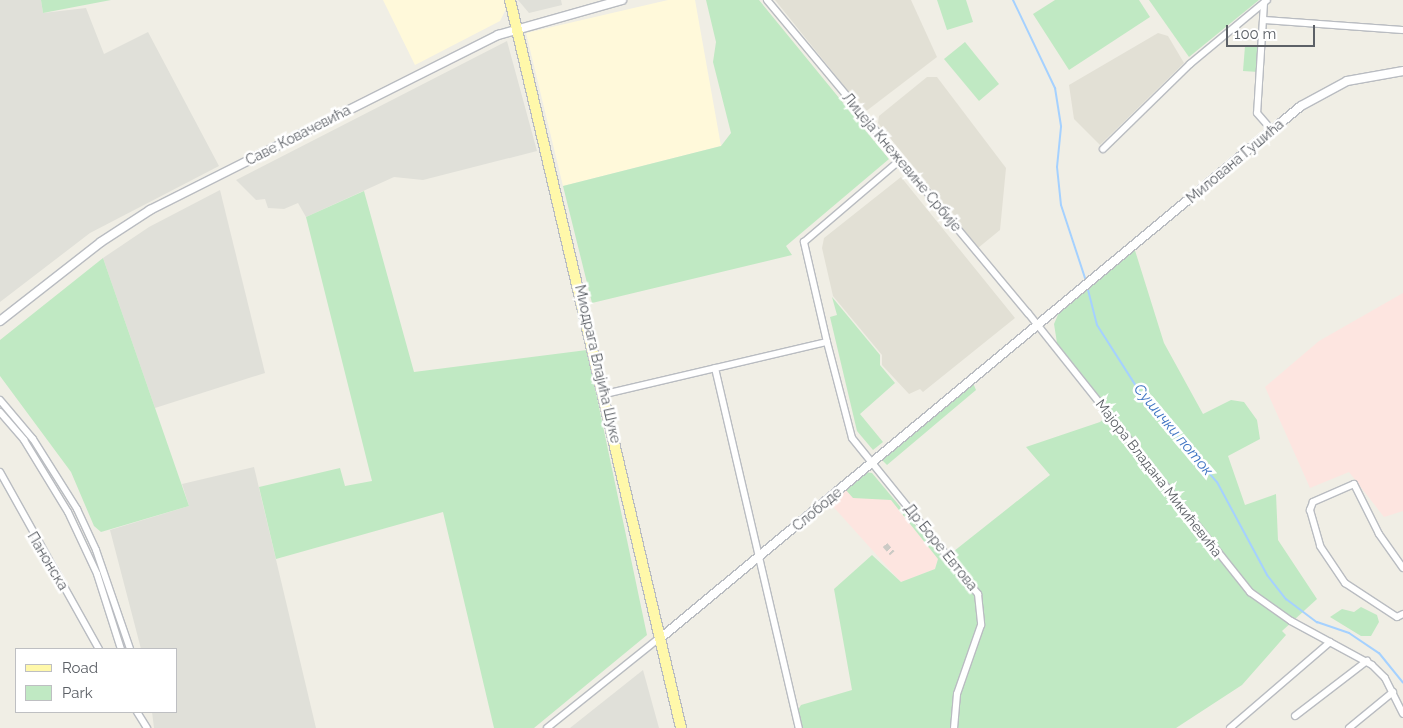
<!DOCTYPE html>
<html>
<head>
<meta charset="utf-8">
<style>
  body { margin:0 }
  #map { position:relative; width:1403px; height:728px; overflow:hidden; background:#f0eee5; font-family:Raleway,sans-serif }
  div>[style] { position:absolute }
  [style*='--x'] { left:calc(var(--x)*1px); top:calc(var(--y)*1px); width:calc(var(--w)*1px); rotate:calc(var(--a)*1deg) }
  .commercial>* { inset:0; background:#fff9da }
  .industrial>* { inset:0; background:#e0e0d9 }
  .education>* { inset:0; background:#e2e0d5 }
  .medical>* { inset:0; background:#fde5e0 }
  .green>* { inset:0; background:#c0e9c3 }
  .stream>* { height:2px; margin:-1px; padding:0 1px; transform-origin:1px; border-radius:1px; background:#a5d1ff }
  .minor-tunnel>* { height:6px; margin-top:-3px; transform-origin:0; background:repeating-linear-gradient(90deg,#cbcac5 0 6px,transparent 0 9px) }
  .roads { filter:drop-shadow(1px 0 #b9bcc1) drop-shadow(-1px 0 #b9bcc1) drop-shadow(0 1px #b9bcc1) drop-shadow(0 -1px #b9bcc1) }
  .minor>* { height:6px; margin:-3px; padding:0 3px; transform-origin:3px; border-radius:3px; background:#fff }
  .tertiary>* { height:8px; margin:-4px; padding:0 4px; transform-origin:4px; border-radius:4px; background:#fff }
  .primary>* { height:10px; margin:-5px; padding:0 5px; transform-origin:5px; border-radius:5px; background:#fff8aa }
  span { translate:-50% -50%; white-space:nowrap; text-align:center; line-height:1.15; -webkit-text-stroke:5px #fff; paint-order:stroke }
  .street-label { font-size:14px; color:#5c6066 }
  .water-label { font-size:15px; color:#3d73c2; font-style:italic }
  .legend { position:absolute; left:15px; top:648px; width:162px; height:65px; box-sizing:border-box; background:#fff; border:1px solid #bebfc2; margin:0; padding:6px 9px; list-style:none; font-size:15px; color:#5c6066 }
  .legend li { display:flex; align-items:center; gap:10px; height:25px }
  .legend b { width:25px; border:1px solid #bebfc2 }
  .scale { position:absolute; left:1226px; top:25px; width:89px; height:22px; box-sizing:border-box; border:2px solid #5c6066; border-top:0; padding-left:6px; font-size:15px; line-height:18px; white-space:nowrap; color:#5c6066; -webkit-text-stroke:4px #fff; paint-order:stroke }
</style>
</head>
<body>
<div id="map">
  <div class="commercial">
    <div style="clip-path:polygon(383px 0,506px 0,507px 7px,500px 21px,415px 65px)"></div>
    <div style="clip-path:polygon(668px 0,695px 0,721px 146px,563px 186px,526px 33px)"></div>
  </div>
  <div class="industrial">
    <div style="clip-path:polygon(0 0,41px 0,43px 13px,86px 8px,104px 54px,148px 32px,219px 166px,90px 233px,0 302px)"></div>
    <div style="clip-path:polygon(518px 0,561px 0,562px 5px,529px 13px)"></div>
    <div style="clip-path:polygon(507px 41px,537px 151px,423px 180px,394px 177px,306px 217px,298px 203px,284px 209px,268px 208px,265px 199px,256px 200px,236px 180px)"></div>
    <div style="clip-path:polygon(220px 190px,265px 373px,155px 408px,103px 258px,149px 227px)"></div>
    <div style="clip-path:polygon(254px 467px,316px 728px,154px 728px,152px 712px,176px 712px,176px 649px,141px 649px,110px 530px,189px 506px,182px 484px)"></div>
    <div style="clip-path:polygon(643px 670px,659px 728px,570px 728px)"></div>
  </div>
  <div class="education">
    <div style="clip-path:polygon(775px 0,911px 0,937px 57px,865px 112px)"></div>
    <div style="clip-path:polygon(1158px 33px,1168px 36px,1184px 63px,1100px 145px,1074px 119px,1069px 85px)"></div>
    <div style="clip-path:polygon(927px 77px,937px 77px,1006px 168px,1000px 230px,978px 248px,878px 123px,879px 116px)"></div>
    <div style="clip-path:polygon(901px 177px,1015px 318px,923px 392px,920px 389px,909px 394px,882px 365px,882px 355px,833px 296px,822px 248px,824px 238px)"></div>
  </div>
  <div class="medical">
    <div style="clip-path:polygon(1403px 293px,1403px 511px,1384px 517px,1349px 472px,1310px 488px,1265px 387px,1319px 341px)"></div>
    <div style="clip-path:polygon(845px 489px,891px 500px,938px 559px,935px 569px,901px 582px,829px 502px)"></div>
  </div>
  <div class="green">
    <div style="clip-path:polygon(41px 0,111px 0,43px 13px)"></div>
    <div style="clip-path:polygon(706px 0,759px 0,889px 159px,786px 246px,792px 255px,592px 303px,563px 186px,721px 146px,731px 133px,713px 62px,716px 42px)"></div>
    <div style="clip-path:polygon(937px 0,966px 0,973px 22px,947px 30px)"></div>
    <div style="clip-path:polygon(1055px 0,1139px 0,1150px 17px,1069px 70px,1033px 14px)"></div>
    <div style="clip-path:polygon(1149px 0,1259px 0,1189px 57px)"></div>
    <div style="clip-path:polygon(965px 42px,999px 84px,979px 101px,944px 59px)"></div>
    <div style="clip-path:polygon(1245px 46px,1260px 47px,1258px 72px,1243px 71px)"></div>
    <div style="clip-path:polygon(364px 191px,414px 372px,587px 350px,647px 635px,534px 728px,494px 728px,443px 512px,276px 559px,259px 487px,340px 468px,345px 486px,372px 481px,306px 217px)"></div>
    <div style="clip-path:polygon(1133px 244px,1164px 343px,1203px 414px,1231px 400px,1244px 402px,1257px 420px,1260px 439px,1228px 456px,1245px 505px,1276px 494px,1278px 540px,1317px 599px,1282px 631px,1286px 635px,1242px 685px,1176px 728px,802px 728px,798px 710px,801px 705px,852px 690px,834px 589px,872px 555px,901px 582px,935px 569px,938px 559px,891px 500px,853px 498px,845px 489px,865px 472px,872px 473px,944px 559px,1050px 475px,1026px 447px,1100px 422px,1112px 412px,1057px 343px,1054px 324px,1060px 310px)"></div>
    <div style="clip-path:polygon(103px 258px,189px 506px,101px 532px,94px 526px,71px 472px,0 376px,0 340px)"></div>
    <div style="clip-path:polygon(832px 297px,880px 355px,880px 365px,895px 383px,860px 414px,883px 442px,873px 450px,857px 431px,830px 317px,837px 315px)"></div>
    <div style="clip-path:polygon(973px 383px,976px 390px,887px 465px,879px 457px)"></div>
    <div style="clip-path:polygon(1361px 607px,1377px 615px,1379px 622px,1371px 636px,1361px 636px,1330px 617px,1342px 609px,1354px 612px)"></div>
  </div>
  <div class="stream">
    <div style="--x:1013;--y:0;--w:98;--a:64.5"></div>
    <div style="--x:1055;--y:88;--w:39;--a:81"></div>
    <div style="--x:1061;--y:127;--w:40;--a:95.7"></div>
    <div style="--x:1057;--y:167;--w:38;--a:84"></div>
    <div style="--x:1061;--y:205;--w:80;--a:71.8"></div>
    <div style="--x:1087;--y:286;--w:40;--a:75.6"></div>
    <div style="--x:1097;--y:325;--w:85;--a:57.4"></div>
    <div style="--x:1143;--y:397;--w:113;--a:49"></div>
    <div style="--x:1217;--y:482;--w:106;--a:61.7"></div>
    <div style="--x:1267;--y:575;--w:31;--a:52"></div>
    <div style="--x:1286;--y:599;--w:39;--a:37"></div>
    <div style="--x:1317;--y:622;--w:34;--a:19"></div>
    <div style="--x:1349;--y:633;--w:36;--a:34"></div>
    <div style="--x:1379;--y:653;--w:38;--a:51"></div>
  </div>
  <div class="minor-tunnel">
    <div style="--x:885;--y:545;--w:11;--a:49"></div>
  </div>
  <div class="roads">
    <div class="minor">
      <div style="--x:767;--y:0;--w:408;--a:50.2"></div>
      <div style="--x:1028;--y:313;--w:357;--a:51.5"></div>
      <div style="--x:1250;--y:592;--w:50;--a:35.3"></div>
      <div style="--x:1291;--y:621;--w:92;--a:28.5"></div>
      <div style="--x:1372;--y:665;--w:18;--a:45"></div>
      <div style="--x:1385;--y:678;--w:40;--a:63.4"></div>
      <div style="--x:1264;--y:3;--w:110;--a:93.6"></div>
      <div style="--x:1257;--y:113;--w:23;--a:49"></div>
      <div style="--x:1264;--y:20;--w:139;--a:4.1"></div>
      <div style="--x:1103;--y:149;--w:122;--a:-44.3"></div>
      <div style="--x:1190;--y:64;--w:100;--a:-39.7"></div>
      <div style="--x:827;--y:342;--w:103;--a:-103"></div>
      <div style="--x:804;--y:242;--w:126;--a:-40.5"></div>
      <div style="--x:715;--y:368;--w:370;--a:76.9"></div>
      <div style="--x:605;--y:394;--w:228;--a:-13.2"></div>
      <div style="--x:827;--y:342;--w:99;--a:75.4"></div>
      <div style="--x:852;--y:438;--w:201;--a:51.1"></div>
      <div style="--x:978;--y:594;--w:31;--a:84"></div>
      <div style="--x:981;--y:625;--w:73;--a:109.2"></div>
      <div style="--x:957;--y:694;--w:34;--a:95"></div>
      <div style="--x:0;--y:400;--w:51;--a:49.8"></div>
      <div style="--x:33;--y:439;--w:83;--a:57.8"></div>
      <div style="--x:77;--y:509;--w:45;--a:65.1"></div>
      <div style="--x:96;--y:550;--w:105;--a:71"></div>
      <div style="--x:0;--y:412;--w:37;--a:49"></div>
      <div style="--x:24;--y:440;--w:84;--a:58.6"></div>
      <div style="--x:68;--y:512;--w:68;--a:64.9"></div>
      <div style="--x:97;--y:574;--w:79;--a:72.3"></div>
      <div style="--x:0;--y:472;--w:203;--a:60.8"></div>
      <div style="--x:1403;--y:568;--w:42;--a:-125.2"></div>
      <div style="--x:1379;--y:534;--w:56;--a:-116.6"></div>
      <div style="--x:1354;--y:484;--w:45;--a:156.3"></div>
      <div style="--x:1313;--y:502;--w:9;--a:111"></div>
      <div style="--x:1310;--y:510;--w:37;--a:74"></div>
      <div style="--x:1320;--y:546;--w:45;--a:56"></div>
      <div style="--x:1345;--y:583;--w:62;--a:33.2"></div>
      <div style="--x:1397;--y:617;--w:7;--a:-27"></div>
      <div style="--x:137;--y:712;--w:19;--a:58"></div>
      <div style="--x:1295;--y:716;--w:91;--a:-37.4"></div>
      <div style="--x:547;--y:728;--w:147;--a:-38.7"></div>
      <div style="--x:1230;--y:728;--w:132;--a:-40.7"></div>
      <div style="--x:1349;--y:728;--w:57;--a:-39.3"></div>
    </div>
    <div class="tertiary">
      <div style="--x:0;--y:321;--w:128;--a:-38"></div>
      <div style="--x:101;--y:242;--w:59;--a:-33.1"></div>
      <div style="--x:150;--y:210;--w:390;--a:-26.7"></div>
      <div style="--x:498;--y:35;--w:129;--a:-15.8"></div>
      <div style="--x:663;--y:636;--w:829;--a:-39.72"></div>
      <div style="--x:1301;--y:106;--w:52;--a:-28.5"></div>
      <div style="--x:1347;--y:81;--w:57;--a:-10.1"></div>
    </div>
    <div class="primary">
      <div style="--x:510;--y:0;--w:748;--a:76.78"></div>
    </div>
  </div>
  <div class="street-label">
    <span style="left:298px;top:135px;rotate:-27deg">Саве Ковачевића</span>
    <span style="left:1235px;top:161px;rotate:-40deg">Милована Гушића</span>
    <span style="left:902px;top:162px;rotate:50deg">Лицеја Кнежевине Србије</span>
    <span style="left:598px;top:364px;rotate:77deg">Миодрага Влајића Шуке</span>
    <span style="left:1159px;top:478px;rotate:52deg">Мајора Владана Микићевића</span>
    <span style="left:817px;top:509px;rotate:-40deg">Слободе</span>
    <span style="left:941px;top:547px;rotate:51deg">Др Боре Евтова</span>
    <span style="left:48px;top:561px;rotate:59deg">Панонска</span>
  </div>
  <div class="water-label">
    <span style="left:1173px;top:430px;rotate:50deg">Сушички поток</span>
  </div>
  <ul class="legend">
  <li><b style="height:6px;background:#fff8aa"></b>Road</li>
  <li><b style="height:14px;background:#c0e9c3"></b>Park</li>
  </ul>
  <div class="scale">100 m</div>
</div>
</body>
</html>
